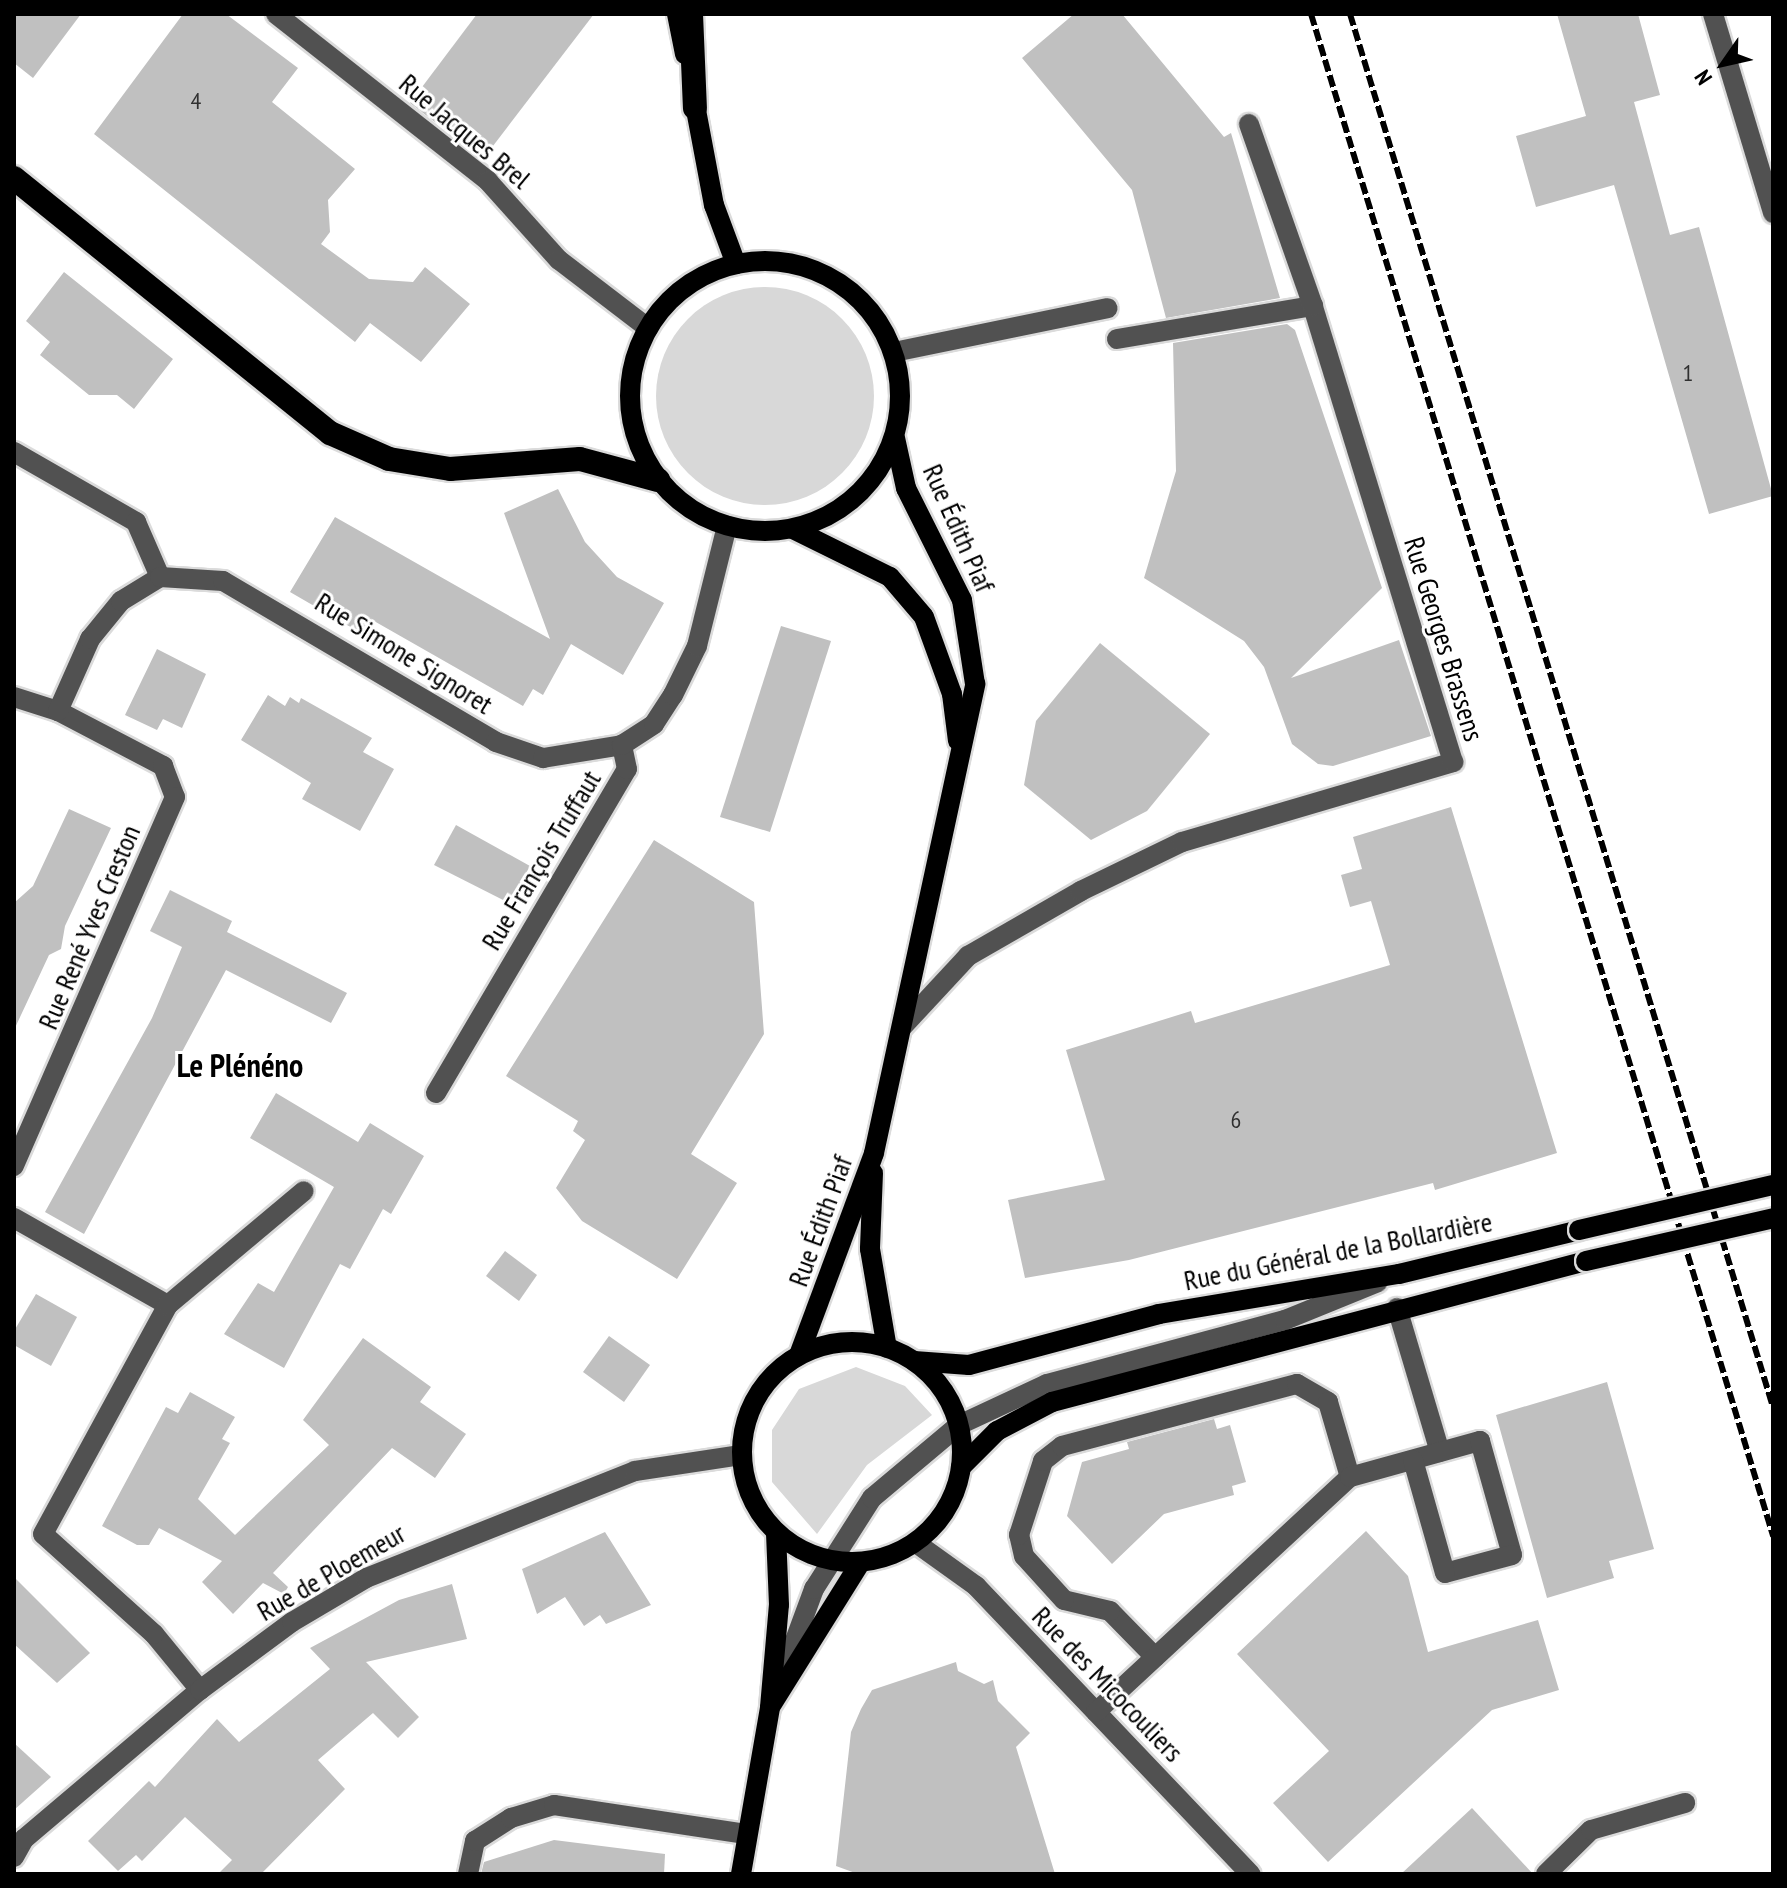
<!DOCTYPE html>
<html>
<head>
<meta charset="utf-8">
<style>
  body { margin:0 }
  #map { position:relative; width:1787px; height:1888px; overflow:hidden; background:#fff; font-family:"PT Sans Narrow",sans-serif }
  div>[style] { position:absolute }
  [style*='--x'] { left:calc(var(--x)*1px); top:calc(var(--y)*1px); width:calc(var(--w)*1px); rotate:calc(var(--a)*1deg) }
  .green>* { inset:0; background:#d8d8d8 }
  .round { border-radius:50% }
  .building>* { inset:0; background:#c0c0c0 }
  .roads { filter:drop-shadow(2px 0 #dbdbdb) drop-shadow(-2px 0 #dbdbdb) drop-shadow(0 2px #dbdbdb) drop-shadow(0 -2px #dbdbdb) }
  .minor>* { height:20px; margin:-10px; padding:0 10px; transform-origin:10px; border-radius:10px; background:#515151 }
  .major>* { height:20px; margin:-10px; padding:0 10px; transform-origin:10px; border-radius:10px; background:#000 }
  .major>.ring { margin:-10px; padding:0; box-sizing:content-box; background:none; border:20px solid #000; border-radius:50% }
  .highway>* { height:24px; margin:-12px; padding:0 12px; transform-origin:12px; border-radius:12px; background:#000 }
  .rail>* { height:6px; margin-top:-3px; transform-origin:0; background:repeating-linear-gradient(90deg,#000 0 12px,transparent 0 16px) }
  .bridges { filter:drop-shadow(2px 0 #dbdbdb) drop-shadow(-2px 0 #dbdbdb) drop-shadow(0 2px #dbdbdb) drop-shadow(0 -2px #dbdbdb) }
  .major-bridge>* { height:20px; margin:-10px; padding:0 10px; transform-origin:10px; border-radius:10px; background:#000 }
  span { translate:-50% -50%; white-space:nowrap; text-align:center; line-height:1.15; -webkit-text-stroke:6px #fff; paint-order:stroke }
  .number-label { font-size:24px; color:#303030 }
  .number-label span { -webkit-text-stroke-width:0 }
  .street-label { font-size:28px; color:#000 }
  .quarter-label { font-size:32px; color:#000; font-weight:700 }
  .frame { position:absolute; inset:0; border:16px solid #000; pointer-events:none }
  .north { position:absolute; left:1683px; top:24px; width:80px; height:80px; -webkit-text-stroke:6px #fff; paint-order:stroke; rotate:236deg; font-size:22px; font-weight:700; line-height:32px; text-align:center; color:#000 }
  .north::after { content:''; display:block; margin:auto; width:28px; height:36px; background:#000; clip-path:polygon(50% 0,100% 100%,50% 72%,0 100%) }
</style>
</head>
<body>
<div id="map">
  <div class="green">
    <div class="round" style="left:656px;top:287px;width:218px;height:218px"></div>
    <div style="clip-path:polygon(856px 1367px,905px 1386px,932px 1415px,867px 1465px,817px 1534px,772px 1482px,772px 1430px,799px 1389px)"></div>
  </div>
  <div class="building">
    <div style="clip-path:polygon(14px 14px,81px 14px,33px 78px,14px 63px)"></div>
    <div style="clip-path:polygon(183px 14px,226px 14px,298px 68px,272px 102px,355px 169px,328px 200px,330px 232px,321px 244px,369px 279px,413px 282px,425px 267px,470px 304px,421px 362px,370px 323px,355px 342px,94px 134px)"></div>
    <div style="clip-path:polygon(477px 14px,594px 14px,483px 159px,410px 103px)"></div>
    <div style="clip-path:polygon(1074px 14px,1122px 14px,1224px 137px,1231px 133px,1280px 298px,1166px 318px,1132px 190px,1022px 58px)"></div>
    <div style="clip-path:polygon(1557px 14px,1638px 14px,1660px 95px,1634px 102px,1670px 235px,1699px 227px,1773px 496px,1709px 514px,1614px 185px,1536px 207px,1516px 136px,1586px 116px)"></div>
    <div style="clip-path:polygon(64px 272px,173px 359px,134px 409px,117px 395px,89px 395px,40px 355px,50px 342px,26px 321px)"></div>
    <div style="clip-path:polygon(1287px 324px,1295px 330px,1382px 588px,1291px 678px,1399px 640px,1431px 736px,1333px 766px,1318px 764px,1292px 744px,1264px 667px,1244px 641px,1144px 578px,1176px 471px,1173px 343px)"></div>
    <div style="clip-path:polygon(558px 489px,585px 542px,617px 577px,664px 603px,623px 675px,571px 644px,543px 695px,533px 689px,523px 706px,374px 621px,366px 636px,290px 592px,335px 517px,550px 639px,504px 513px)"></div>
    <div style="clip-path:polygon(781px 626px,831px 641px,770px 832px,720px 817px)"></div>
    <div style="clip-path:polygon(1100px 643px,1210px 734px,1147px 811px,1091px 840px,1024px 785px,1036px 721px)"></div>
    <div style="clip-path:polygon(157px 649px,206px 674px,182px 728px,163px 719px,157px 730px,125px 715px)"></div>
    <div style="clip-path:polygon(268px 695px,285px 706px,290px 697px,299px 703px,301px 698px,372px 738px,363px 752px,394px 769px,360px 831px,302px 799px,311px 783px,241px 740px)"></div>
    <div style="clip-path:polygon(1451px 807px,1557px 1153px,1435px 1190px,1433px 1183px,1129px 1260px,1025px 1278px,1008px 1200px,1105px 1180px,1066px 1050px,1191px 1011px,1195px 1023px,1390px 965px,1371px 901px,1350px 907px,1341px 875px,1362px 869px,1353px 837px)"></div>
    <div style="clip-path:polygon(69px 809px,111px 828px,65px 926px,61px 949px,49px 955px,14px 1030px,14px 903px,33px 886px)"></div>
    <div style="clip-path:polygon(456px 825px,530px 866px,509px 903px,434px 865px)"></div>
    <div style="clip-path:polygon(654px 840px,754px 902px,764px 1034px,691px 1154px,737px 1183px,677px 1279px,582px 1221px,556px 1188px,585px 1140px,573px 1131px,578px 1121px,506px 1076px)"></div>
    <div style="clip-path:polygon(170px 890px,232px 921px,227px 932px,347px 993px,331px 1023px,226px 970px,84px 1234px,45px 1212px,152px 1018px,182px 947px,150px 931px)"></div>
    <div style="clip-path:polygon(276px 1093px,358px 1142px,370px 1123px,424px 1156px,391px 1214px,383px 1209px,350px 1269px,340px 1264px,284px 1368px,224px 1334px,258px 1283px,274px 1292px,334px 1187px,250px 1138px)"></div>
    <div style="clip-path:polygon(505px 1251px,537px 1275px,519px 1301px,486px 1276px)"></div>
    <div style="clip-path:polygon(36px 1294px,77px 1317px,51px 1366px,14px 1345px,14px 1331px)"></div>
    <div style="clip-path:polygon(609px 1336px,650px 1365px,624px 1402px,583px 1372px)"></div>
    <div style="clip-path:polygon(363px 1338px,431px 1387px,420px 1402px,466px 1434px,435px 1478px,392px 1448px,273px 1573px,288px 1587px,284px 1594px,263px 1583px,233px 1614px,202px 1582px,222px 1561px,159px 1528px,149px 1545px,137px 1545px,102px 1526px,166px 1407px,178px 1413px,190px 1392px,235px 1417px,222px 1439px,230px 1443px,198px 1499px,235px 1535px,329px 1445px,303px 1420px)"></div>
    <div style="clip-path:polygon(1607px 1382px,1654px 1549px,1609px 1561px,1614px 1578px,1547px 1598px,1496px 1415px)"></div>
    <div style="clip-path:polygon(1214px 1419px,1217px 1429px,1230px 1425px,1246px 1482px,1232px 1486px,1234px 1495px,1164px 1514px,1112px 1564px,1067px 1516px,1082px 1462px,1129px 1449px,1127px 1442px)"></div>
    <div style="clip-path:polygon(1366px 1531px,1408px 1576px,1428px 1652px,1538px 1620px,1559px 1690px,1492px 1710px,1328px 1862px,1273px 1803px,1329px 1751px,1237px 1654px)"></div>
    <div style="clip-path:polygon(605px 1532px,651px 1605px,606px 1624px,600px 1615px,584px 1626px,565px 1597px,537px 1614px,522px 1569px)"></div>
    <div style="clip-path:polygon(14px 1577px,90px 1653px,57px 1683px,14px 1644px)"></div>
    <div style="clip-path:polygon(452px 1584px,467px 1639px,366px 1662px,419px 1717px,398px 1738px,373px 1713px,318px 1760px,345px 1789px,261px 1874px,218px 1874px,232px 1860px,185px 1817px,142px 1861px,136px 1855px,118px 1871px,88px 1841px,149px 1781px,155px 1787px,217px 1719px,239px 1742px,330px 1669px,310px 1648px,399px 1600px)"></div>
    <div style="clip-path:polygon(956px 1662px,958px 1671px,984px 1684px,993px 1680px,998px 1701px,1030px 1733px,1016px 1747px,1055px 1874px,858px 1874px,836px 1866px,851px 1732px,861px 1709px,872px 1690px)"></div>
    <div style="clip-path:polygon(14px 1743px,51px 1777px,14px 1810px)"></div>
    <div style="clip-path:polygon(1472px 1808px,1533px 1874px,1401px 1874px)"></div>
    <div style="clip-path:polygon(554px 1840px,665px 1854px,664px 1874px,481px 1874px,484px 1862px)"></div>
  </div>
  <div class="roads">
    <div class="minor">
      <div style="--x:276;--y:14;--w:270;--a:38.2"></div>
      <div style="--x:488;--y:181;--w:106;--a:48.1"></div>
      <div style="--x:559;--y:260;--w:112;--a:37.4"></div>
      <div style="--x:1713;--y:14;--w:208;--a:73.2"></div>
      <div style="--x:1117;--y:339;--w:199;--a:-9.6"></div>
      <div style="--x:894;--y:352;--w:218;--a:-11.6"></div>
      <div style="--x:14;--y:452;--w:141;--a:29.8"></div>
      <div style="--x:136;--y:522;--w:60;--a:66.4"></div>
      <div style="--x:14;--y:697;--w:46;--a:17.7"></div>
      <div style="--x:58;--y:711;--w:119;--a:27.6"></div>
      <div style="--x:163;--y:766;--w:33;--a:69"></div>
      <div style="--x:175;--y:797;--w:403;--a:113.6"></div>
      <div style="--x:58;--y:711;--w:79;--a:-66"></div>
      <div style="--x:90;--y:639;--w:49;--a:-50.8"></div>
      <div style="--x:121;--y:601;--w:46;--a:-31.6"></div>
      <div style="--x:160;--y:577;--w:63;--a:3.6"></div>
      <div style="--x:223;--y:581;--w:317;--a:30.5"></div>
      <div style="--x:496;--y:742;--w:50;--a:18.8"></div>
      <div style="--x:543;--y:758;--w:80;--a:-9.3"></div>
      <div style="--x:903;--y:1026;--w:96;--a:-47.1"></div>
      <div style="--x:968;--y:956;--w:130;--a:-29.9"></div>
      <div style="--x:1081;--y:891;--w:112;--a:-25.9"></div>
      <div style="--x:1182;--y:842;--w:283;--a:-16.4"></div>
      <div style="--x:1453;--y:762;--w:477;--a:-107.1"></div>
      <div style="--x:1313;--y:306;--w:193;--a:-109.4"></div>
      <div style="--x:436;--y:1093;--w:376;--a:-59.5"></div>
      <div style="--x:627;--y:769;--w:25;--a:-102"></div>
      <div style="--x:622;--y:745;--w:38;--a:-33"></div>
      <div style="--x:654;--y:724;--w:35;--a:-57"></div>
      <div style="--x:673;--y:695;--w:55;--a:-63.9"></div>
      <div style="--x:697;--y:646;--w:124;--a:-76"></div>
      <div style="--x:14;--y:1218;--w:177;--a:29.5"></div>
      <div style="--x:1397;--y:1308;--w:150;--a:73.4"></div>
      <div style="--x:916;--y:1543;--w:74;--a:35.6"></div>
      <div style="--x:976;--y:1586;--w:398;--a:46.4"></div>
      <div style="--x:1155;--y:1657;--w:64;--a:-134.4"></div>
      <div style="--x:1110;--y:1611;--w:47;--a:-166.6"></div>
      <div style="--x:1064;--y:1600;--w:59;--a:-132.3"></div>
      <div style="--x:1024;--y:1556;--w:22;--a:-103"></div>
      <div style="--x:1019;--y:1535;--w:78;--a:-72"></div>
      <div style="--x:1043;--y:1461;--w:24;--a:-38"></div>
      <div style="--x:1062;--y:1446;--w:243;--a:-14.8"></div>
      <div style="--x:1297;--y:1384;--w:36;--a:30"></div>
      <div style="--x:1328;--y:1402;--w:78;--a:73.7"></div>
      <div style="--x:777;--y:1689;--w:107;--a:-69.7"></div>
      <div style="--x:814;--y:1589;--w:108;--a:-57.5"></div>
      <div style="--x:872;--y:1498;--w:114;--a:-40"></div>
      <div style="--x:959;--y:1425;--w:97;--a:-25"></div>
      <div style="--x:1047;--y:1384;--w:246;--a:-15.1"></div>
      <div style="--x:1285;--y:1320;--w:100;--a:-22.2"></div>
      <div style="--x:200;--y:1690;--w:72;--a:-129.4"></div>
      <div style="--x:154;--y:1634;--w:149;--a:-138"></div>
      <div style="--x:43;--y:1534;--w:261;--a:-61.4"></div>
      <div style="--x:168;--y:1305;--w:177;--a:-40"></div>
      <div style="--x:1096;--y:1712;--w:346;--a:-42.8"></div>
      <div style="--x:1350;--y:1477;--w:135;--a:-15.5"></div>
      <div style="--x:1480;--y:1441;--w:118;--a:74.3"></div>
      <div style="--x:1512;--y:1555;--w:69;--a:165"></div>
      <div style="--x:1445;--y:1573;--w:117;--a:-105.8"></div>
      <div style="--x:14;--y:1857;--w:21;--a:-61"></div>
      <div style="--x:24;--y:1839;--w:231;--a:-40.3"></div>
      <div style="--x:200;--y:1690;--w:114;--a:-36.5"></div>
      <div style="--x:292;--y:1622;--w:86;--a:-30.7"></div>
      <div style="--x:366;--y:1578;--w:289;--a:-21.7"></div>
      <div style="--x:635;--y:1471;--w:107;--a:-8.6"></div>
      <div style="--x:468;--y:1874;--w:34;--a:-78"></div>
      <div style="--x:475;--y:1841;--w:43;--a:-32.6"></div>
      <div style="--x:511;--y:1818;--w:45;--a:-16.8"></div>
      <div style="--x:554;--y:1805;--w:194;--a:8.6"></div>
      <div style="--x:1546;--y:1874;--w:63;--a:-44.4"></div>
      <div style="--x:1591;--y:1830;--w:98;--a:-16"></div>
    </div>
    <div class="major">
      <div style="--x:677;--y:14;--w:41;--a:78.7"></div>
      <div style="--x:693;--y:94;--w:113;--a:79.3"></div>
      <div style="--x:714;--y:205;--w:63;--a:69.6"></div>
      <div class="ring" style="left:630px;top:261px;width:250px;height:250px"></div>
      <div style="--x:793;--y:529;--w:108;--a:26.3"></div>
      <div style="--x:890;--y:577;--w:52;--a:49.6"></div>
      <div style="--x:924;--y:617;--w:82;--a:70"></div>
      <div style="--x:952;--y:694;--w:47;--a:82.7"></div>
      <div style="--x:873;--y:1173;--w:76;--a:92.3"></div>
      <div style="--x:870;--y:1249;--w:100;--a:80.3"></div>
      <div class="ring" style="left:742px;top:1342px;width:200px;height:200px"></div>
      <div style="--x:799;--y:1355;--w:215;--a:-69.6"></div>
      <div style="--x:874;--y:1153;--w:480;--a:-77.8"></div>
      <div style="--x:975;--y:684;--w:85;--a:-98.8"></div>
      <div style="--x:962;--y:600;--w:125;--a:-116.6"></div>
      <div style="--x:906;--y:488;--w:51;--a:-102.4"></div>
      <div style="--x:914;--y:1361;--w:55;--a:4.2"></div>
      <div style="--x:969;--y:1365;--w:197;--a:-15"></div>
      <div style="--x:1159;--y:1314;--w:243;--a:-9.5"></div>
      <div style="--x:1399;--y:1274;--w:185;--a:-13.7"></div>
      <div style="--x:961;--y:1467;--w:51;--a:-45"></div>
      <div style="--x:997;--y:1431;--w:62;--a:-27.8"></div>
      <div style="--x:1052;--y:1402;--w:552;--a:-14.79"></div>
      <div style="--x:772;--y:1704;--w:166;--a:-58"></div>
      <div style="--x:741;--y:1874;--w:169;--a:-80.1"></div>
      <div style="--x:770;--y:1707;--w:102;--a:-85"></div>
      <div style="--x:779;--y:1605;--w:72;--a:-92.4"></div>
    </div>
    <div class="highway">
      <div style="--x:691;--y:14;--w:94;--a:87.6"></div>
      <div style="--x:14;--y:178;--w:406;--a:38.9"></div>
      <div style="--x:330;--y:433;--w:64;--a:23.8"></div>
      <div style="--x:389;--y:459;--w:62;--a:9.3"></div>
      <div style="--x:450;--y:469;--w:130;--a:-4.4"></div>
      <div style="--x:580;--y:459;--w:81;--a:15.1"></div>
    </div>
  </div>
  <div class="rail">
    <div style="--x:1311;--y:14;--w:1591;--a:73.11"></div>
    <div style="--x:1350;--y:14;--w:1456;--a:73.11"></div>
  </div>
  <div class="bridges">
    <div class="major-bridge">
      <div style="--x:1579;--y:1230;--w:199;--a:-13.1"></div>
      <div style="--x:1586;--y:1261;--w:192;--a:-12.9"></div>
    </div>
  </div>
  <div class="number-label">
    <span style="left:196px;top:101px">4</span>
    <span style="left:1688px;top:373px">1</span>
    <span style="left:1236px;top:1120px">6</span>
  </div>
  <div class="street-label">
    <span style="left:465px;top:131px;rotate:40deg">Rue Jacques Brel</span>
    <span style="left:959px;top:528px;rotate:66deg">Rue Édith Piaf</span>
    <span style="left:1444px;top:639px;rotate:73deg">Rue Georges Brassens</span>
    <span style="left:404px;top:653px;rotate:32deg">Rue Simone Signoret</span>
    <span style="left:541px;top:860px;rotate:-59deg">Rue François Truffaut</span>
    <span style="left:89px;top:927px;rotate:-67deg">Rue René Yves Creston</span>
    <span style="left:820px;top:1221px;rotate:-70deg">Rue Édith Piaf</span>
    <span style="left:1338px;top:1251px;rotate:-11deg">Rue du Général de la Bollardière</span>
    <span style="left:331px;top:1572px;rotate:-30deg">Rue de Ploemeur</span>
    <span style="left:1108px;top:1684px;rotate:46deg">Rue des Micocouliers</span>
  </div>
  <div class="quarter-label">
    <span style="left:240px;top:1065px">Le Plénéno</span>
  </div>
  <div class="frame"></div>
  <div class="north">N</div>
</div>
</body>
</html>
